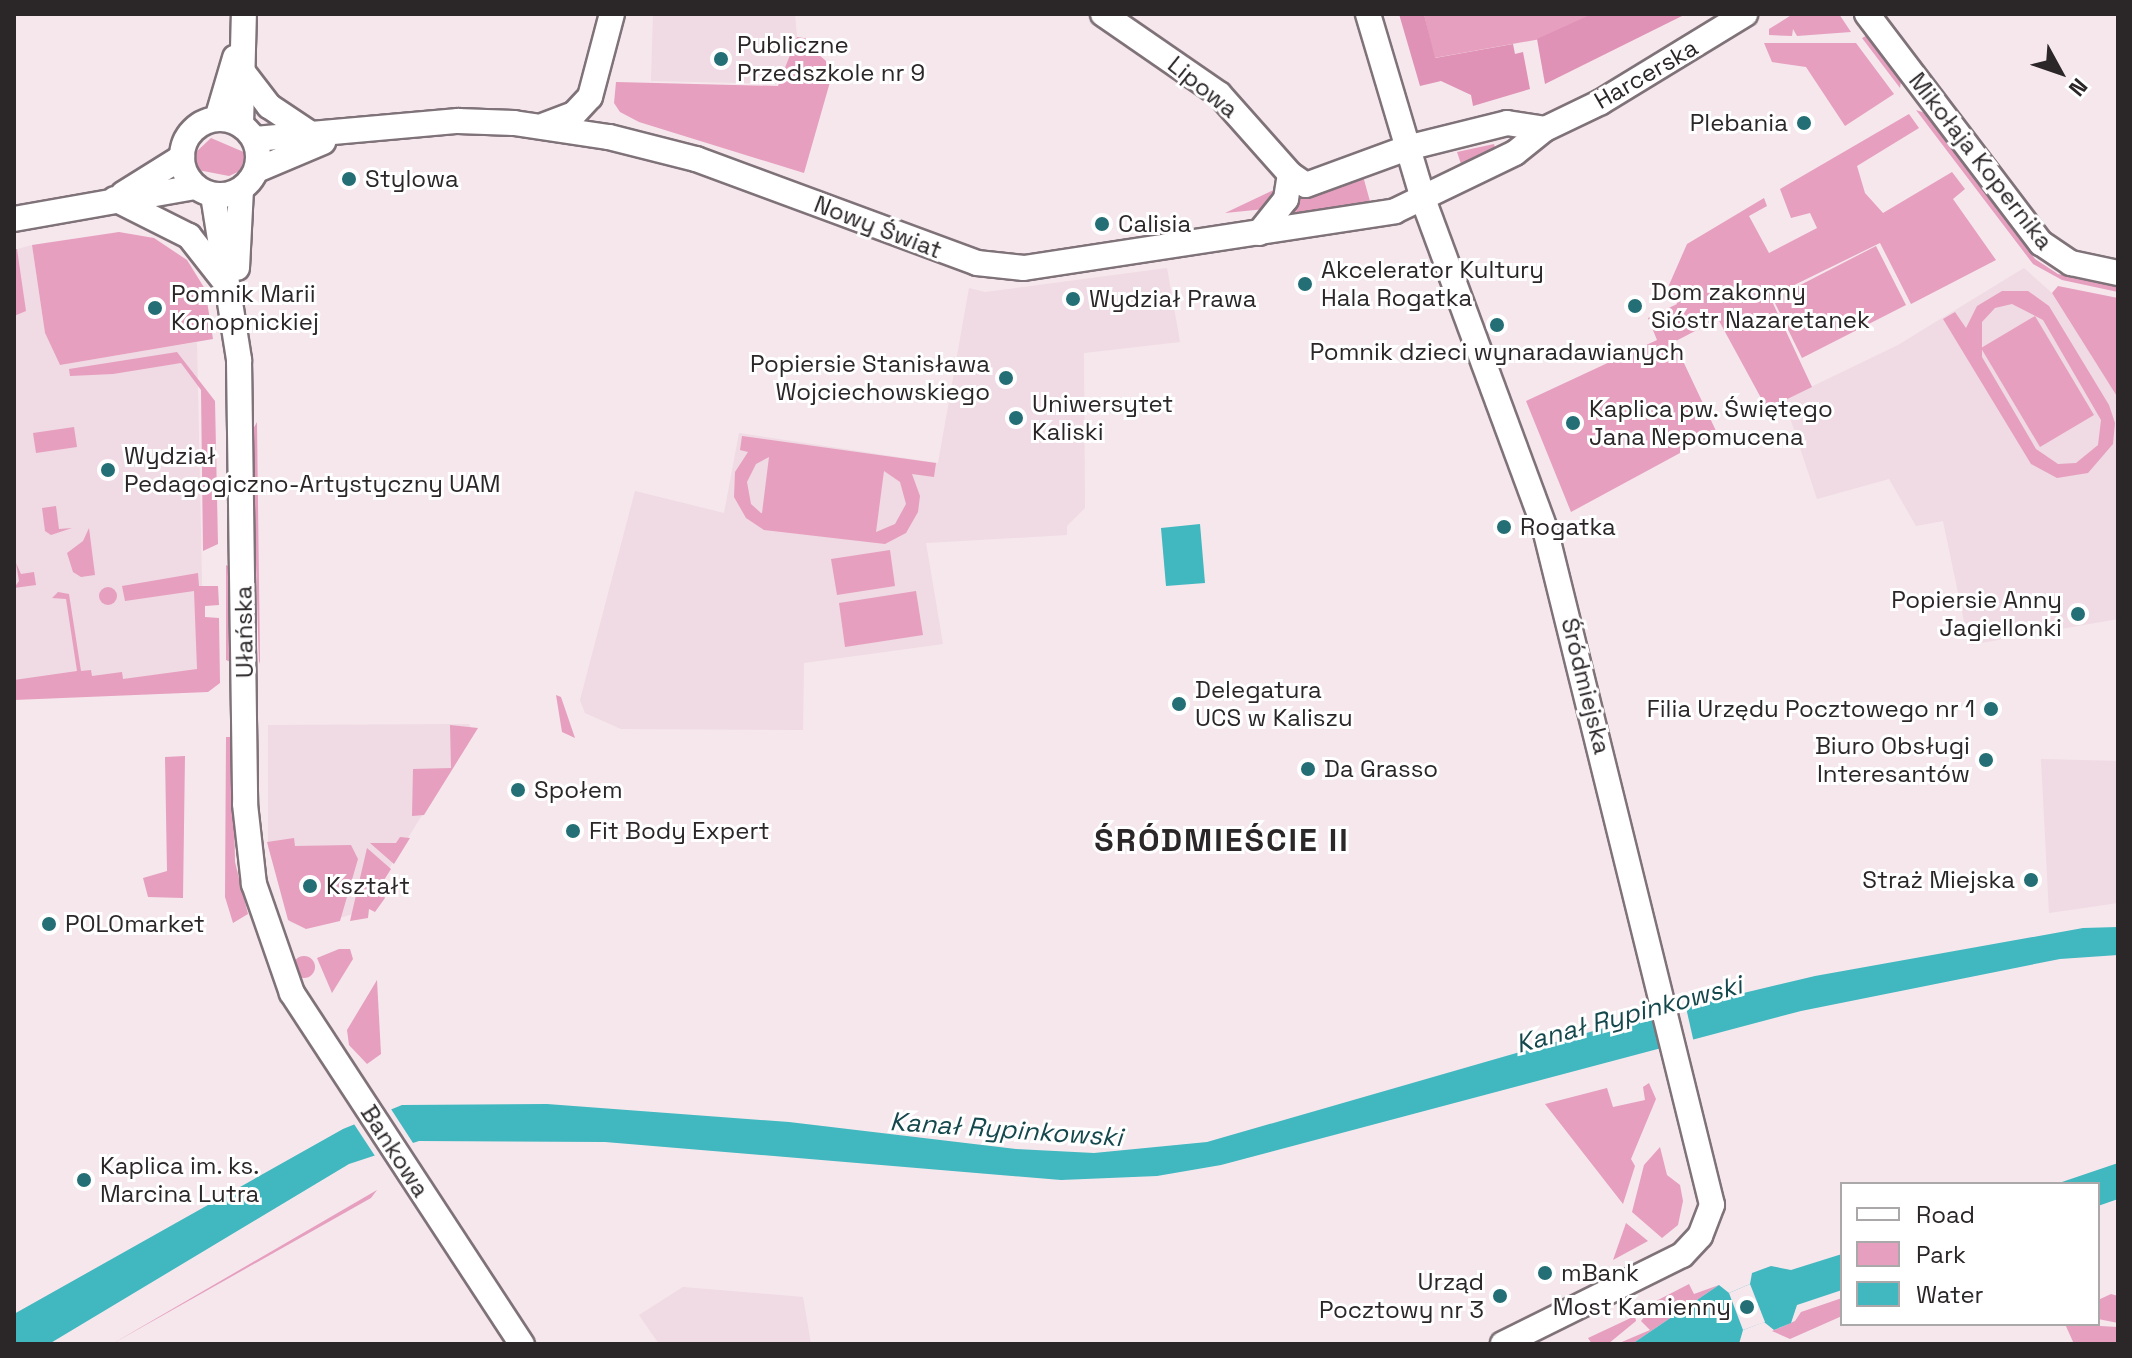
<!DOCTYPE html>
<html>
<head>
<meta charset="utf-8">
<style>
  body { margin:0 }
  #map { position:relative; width:2132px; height:1358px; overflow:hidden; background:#f5e7ec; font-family:"Space Grotesk",sans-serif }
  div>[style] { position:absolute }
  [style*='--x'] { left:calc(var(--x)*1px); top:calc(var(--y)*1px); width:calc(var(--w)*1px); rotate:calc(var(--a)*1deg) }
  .built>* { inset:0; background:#f0dae3 }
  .green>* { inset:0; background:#e69fbf }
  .round { border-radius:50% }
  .forest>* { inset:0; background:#df92b5 }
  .water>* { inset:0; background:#41b7c0 }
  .pier>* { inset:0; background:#f5e7ec }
  .roads { filter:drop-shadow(2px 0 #7f7278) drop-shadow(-2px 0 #7f7278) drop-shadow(0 2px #7f7278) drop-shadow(0 -2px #7f7278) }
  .minor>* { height:24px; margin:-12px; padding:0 12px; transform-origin:12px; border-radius:12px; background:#fff }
  .minor>.ring { margin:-12px; padding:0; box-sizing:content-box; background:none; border:24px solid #fff; border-radius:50% }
  .dots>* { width:22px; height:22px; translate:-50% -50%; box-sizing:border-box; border:4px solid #fff; border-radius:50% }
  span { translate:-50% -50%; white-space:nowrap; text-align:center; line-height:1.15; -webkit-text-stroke:6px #fff; paint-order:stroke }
  .poi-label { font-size:24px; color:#2b2628 }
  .left { translate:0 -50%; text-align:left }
  .right { translate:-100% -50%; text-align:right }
  .street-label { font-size:24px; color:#2b2628 }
  .water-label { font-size:26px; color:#15484d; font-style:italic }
  .district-label { font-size:32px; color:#2b2628; font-weight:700; letter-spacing:2px }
  .frame { position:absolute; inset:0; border:16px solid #2b2628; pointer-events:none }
  .legend { position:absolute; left:1840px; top:1182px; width:260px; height:144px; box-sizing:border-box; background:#fff; border:2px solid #aaa8a9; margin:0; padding:10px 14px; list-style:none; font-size:24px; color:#2b2628 }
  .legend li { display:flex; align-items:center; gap:16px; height:40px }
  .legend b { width:40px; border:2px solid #aaa8a9 }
  .north { position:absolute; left:2020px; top:32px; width:80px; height:80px; -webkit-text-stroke:6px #fff; paint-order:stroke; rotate:130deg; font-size:22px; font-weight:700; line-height:32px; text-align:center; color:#2b2628 }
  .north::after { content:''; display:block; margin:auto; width:28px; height:36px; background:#2b2628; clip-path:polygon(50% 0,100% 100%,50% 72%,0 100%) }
</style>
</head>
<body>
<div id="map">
  <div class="built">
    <div style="clip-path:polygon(653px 14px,795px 14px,797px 37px,783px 84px,651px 81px)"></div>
    <div style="clip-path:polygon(32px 245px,45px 333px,60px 365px,197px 342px,204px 678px,14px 688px,14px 250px)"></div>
    <div style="clip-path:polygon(1167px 268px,1180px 342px,1084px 353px,1085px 508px,1067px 526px,1067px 535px,926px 543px,943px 644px,804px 663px,803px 730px,621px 729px,585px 713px,580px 700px,635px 491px,724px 513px,739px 433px,938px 463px,969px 288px,985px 292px)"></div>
    <div style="clip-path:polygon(2024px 268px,2052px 293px,2118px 398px,2118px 619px,1969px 645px,1943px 521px,1916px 526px,1889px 479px,1817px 499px,1784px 400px,1898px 345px)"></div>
    <div style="clip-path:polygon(469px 724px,473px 732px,363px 911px,306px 928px,290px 922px,268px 847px,268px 725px)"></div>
    <div style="clip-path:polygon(2041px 759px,2118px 761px,2118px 903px,2049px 913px)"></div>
    <div style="clip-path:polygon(683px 1287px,803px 1297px,811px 1344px,659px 1344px,639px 1315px)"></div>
  </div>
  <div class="green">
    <div style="clip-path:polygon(1424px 14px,1596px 14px,1546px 38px,1434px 58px)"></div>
    <div style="clip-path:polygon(1793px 14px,1839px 14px,1851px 32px,1797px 36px,1793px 29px,1792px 36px,1769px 35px,1769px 29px)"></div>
    <div style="clip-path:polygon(1866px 36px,1901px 81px,1900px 88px,1862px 38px)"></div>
    <div style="clip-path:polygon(797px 37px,817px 40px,818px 54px,834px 68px,804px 173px,639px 122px,620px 112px,614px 103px,616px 82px,778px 86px)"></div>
    <div style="clip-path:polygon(1764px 43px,1856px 43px,1894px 94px,1845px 126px,1806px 67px,1772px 62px)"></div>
    <div style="clip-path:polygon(1916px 110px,1925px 113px,2035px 259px,2058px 274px,2118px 287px,2118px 292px,2062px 280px,2033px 264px)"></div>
    <div style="clip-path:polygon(1909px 114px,1919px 128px,1857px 166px,1865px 193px,1883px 213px,1952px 172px,1965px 189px,1953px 199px,1996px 260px,1911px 304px,1880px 243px,1770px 297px,1812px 387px,1767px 409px,1718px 319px,1674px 342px,1717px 433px,1571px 512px,1526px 401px,1657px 340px,1648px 318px,1677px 304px,1669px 285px,1687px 244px,1764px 198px,1767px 206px,1749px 216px,1769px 253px,1817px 228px,1810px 213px,1791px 218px,1780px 189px)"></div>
    <div style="clip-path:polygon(211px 138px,246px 153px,240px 171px,229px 176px,198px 170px,195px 153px)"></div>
    <div style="clip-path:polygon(1494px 144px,1496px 151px,1462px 167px,1457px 152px)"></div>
    <div style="clip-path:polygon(1363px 176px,1371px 205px,1291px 213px,1298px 194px,1319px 194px)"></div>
    <div style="clip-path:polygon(1278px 188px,1265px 209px,1225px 213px)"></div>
    <div style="clip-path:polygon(119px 232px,154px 238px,187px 260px,205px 289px,213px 339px,60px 365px,45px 333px,32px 245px)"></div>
    <div style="clip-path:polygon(1876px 246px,1906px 305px,1802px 358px,1773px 299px)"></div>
    <div style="clip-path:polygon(17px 249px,26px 311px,14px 316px,14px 250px)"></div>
    <div style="clip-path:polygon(2058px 286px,2118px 298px,2118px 398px,2052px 293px)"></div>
    <div style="clip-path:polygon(evenodd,2002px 291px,2028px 291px,2049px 306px,2109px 405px,2115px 423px,2113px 444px,2088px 473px,2057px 478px,2031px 464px,1943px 319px,1955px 312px,1966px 328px,1977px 306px,2002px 291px,2012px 304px,2043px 320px,2101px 420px,2098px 445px,2076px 463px,2058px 464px,2036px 449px,1982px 357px,1982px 322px,1995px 308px,2012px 304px)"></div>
    <div style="clip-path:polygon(2035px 316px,2094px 415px,2040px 447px,1981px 348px)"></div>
    <div style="clip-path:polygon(177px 352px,215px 401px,218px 544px,203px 551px,201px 390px,181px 363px,113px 374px,70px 376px,69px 369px)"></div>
    <div style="clip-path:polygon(257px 422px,260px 661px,259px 664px,252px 431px)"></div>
    <div style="clip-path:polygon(74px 427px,77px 447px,36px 453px,33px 433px)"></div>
    <div style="clip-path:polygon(evenodd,742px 436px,936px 463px,934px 477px,912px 474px,920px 496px,918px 512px,906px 533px,885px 544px,764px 530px,746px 518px,734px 497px,735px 472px,748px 452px,740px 450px,742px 436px,769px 457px,762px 513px,761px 513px,751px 504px,747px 482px,756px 464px,769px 457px,742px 436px,884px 471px,900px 482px,906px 504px,895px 524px,876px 532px,884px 471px)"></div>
    <div style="clip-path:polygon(56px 506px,59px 529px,72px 528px,51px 535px,45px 531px,42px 508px)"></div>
    <div style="clip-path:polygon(89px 528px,95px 575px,81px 577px,73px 572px,67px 553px,83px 541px)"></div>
    <div style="clip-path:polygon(890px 550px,895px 586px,837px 595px,831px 559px)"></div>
    <div style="clip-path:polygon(16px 563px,21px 574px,34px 572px,36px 585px,14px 588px,19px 581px)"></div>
    <div style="clip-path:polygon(226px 565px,231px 568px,233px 663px,226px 660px)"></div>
    <div style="clip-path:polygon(198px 573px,199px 586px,218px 586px,219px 605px,205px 606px,205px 617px,219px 618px,220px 683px,208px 692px,14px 700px,14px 680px,77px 671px,66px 599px,52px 598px,58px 592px,69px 594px,81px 671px,91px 670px,92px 676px,122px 672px,123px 679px,197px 669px,194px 591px,125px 601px,122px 586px)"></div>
    <div class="round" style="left:99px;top:587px;width:18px;height:18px"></div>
    <div style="clip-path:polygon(916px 591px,923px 635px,845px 647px,839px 603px)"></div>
    <div style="clip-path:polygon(556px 695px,561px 697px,575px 738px,562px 732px)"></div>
    <div style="clip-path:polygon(450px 725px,478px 728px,424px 815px,412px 816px,413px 769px,451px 768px)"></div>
    <div style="clip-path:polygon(226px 737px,233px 737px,235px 862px,248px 914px,233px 923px,225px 897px)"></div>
    <div style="clip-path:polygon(185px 756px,183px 898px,148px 897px,143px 878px,167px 871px,165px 757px)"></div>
    <div style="clip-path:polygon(400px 837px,410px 838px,394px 864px,370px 843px,396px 843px)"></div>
    <div style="clip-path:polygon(294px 838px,295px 846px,351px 845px,358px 859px,340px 921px,306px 929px,288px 920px,267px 842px)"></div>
    <div style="clip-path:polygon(367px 848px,391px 869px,379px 888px,385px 898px,375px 912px,369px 909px,368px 918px,350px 921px)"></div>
    <div style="clip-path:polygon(339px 949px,350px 949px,353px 959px,332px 993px,317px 958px)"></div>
    <div class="round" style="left:293px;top:956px;width:22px;height:22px"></div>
    <div style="clip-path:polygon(377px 980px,381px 1054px,367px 1064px,349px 1045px,347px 1030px)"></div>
    <div style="clip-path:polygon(1649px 1083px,1656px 1099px,1631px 1159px,1635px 1166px,1623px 1204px,1545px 1104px,1607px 1088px,1613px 1107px,1645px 1100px,1643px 1087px)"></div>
    <div style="clip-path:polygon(1660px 1147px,1667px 1175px,1680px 1185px,1683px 1201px,1678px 1225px,1662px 1238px,1632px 1212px,1644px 1165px)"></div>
    <div style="clip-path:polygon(377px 1190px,371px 1198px,112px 1344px)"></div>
    <div style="clip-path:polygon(1626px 1223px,1648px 1241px,1613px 1260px)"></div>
    <div style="clip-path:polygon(1689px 1284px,1694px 1294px,1719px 1285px,1632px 1344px,1617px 1344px,1650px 1330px,1641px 1321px,1658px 1300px)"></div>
    <div style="clip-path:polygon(2111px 1294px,2118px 1296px,2118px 1323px,2098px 1319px,2098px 1300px)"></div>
    <div style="clip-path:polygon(1842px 1298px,1842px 1316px,1790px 1339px,1772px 1331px,1795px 1321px,1801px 1312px)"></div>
    <div style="clip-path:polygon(1635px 1316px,1636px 1321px,1608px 1344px,1592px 1344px,1588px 1338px)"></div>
    <div style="clip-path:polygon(2065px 1324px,2118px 1327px,2118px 1344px,2074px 1344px)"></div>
  </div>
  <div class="forest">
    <div style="clip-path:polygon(1399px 14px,1424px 14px,1435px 58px,1513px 44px,1515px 54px,1523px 52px,1530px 89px,1473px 106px,1471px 95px,1441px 81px,1420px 86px)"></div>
    <div style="clip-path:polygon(1592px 14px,1686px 14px,1545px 84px,1537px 39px)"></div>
  </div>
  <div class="water">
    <div style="clip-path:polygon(1200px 524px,1205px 583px,1166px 586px,1161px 528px)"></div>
    <div style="clip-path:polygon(2118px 927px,2118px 955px,2060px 959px,1801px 1011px,1221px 1165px,1157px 1176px,1061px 1180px,605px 1142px,419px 1141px,349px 1164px,49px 1344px,14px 1344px,14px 1314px,343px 1129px,402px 1105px,547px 1104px,789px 1122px,1016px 1149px,1094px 1153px,1207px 1142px,1635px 1019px,1815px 976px,2083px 928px)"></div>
    <div style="clip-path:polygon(2118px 1163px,2118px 1199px,2098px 1206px,2098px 1184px,2056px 1184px)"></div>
    <div style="clip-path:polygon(1842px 1254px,1842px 1290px,1797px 1305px,1791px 1323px,1774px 1330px,1764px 1322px,1743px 1330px,1739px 1344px,1632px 1344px,1719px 1285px,1729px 1293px,1750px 1284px,1752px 1273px,1771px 1266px,1791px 1270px)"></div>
  </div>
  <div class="pier">
    <div style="clip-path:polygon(1685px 1003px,1694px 1043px,1661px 1052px,1651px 1011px)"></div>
    <div style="clip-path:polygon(389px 1106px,415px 1146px,377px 1159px,352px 1121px)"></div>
    <div style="clip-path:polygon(1750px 1284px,1765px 1322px,1743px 1330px,1729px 1293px)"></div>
  </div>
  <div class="roads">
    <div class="minor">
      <div style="--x:1103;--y:14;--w:141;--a:34.6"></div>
      <div style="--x:1219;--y:94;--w:107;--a:48.4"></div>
      <div style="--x:1290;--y:174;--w:19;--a:35"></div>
      <div style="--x:1306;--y:185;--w:108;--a:-20.1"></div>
      <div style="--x:1407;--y:148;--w:103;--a:-14"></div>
      <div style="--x:1507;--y:123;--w:38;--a:9"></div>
      <div style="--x:1368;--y:14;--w:193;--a:73.4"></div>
      <div style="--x:1423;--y:199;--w:352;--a:69.7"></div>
      <div style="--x:1545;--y:529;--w:696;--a:76.12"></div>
      <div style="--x:1712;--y:1205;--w:33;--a:111"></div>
      <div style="--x:1700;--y:1236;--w:26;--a:133"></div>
      <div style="--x:1682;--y:1255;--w:200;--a:153.6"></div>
      <div style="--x:1867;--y:14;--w:288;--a:52.8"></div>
      <div style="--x:2041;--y:243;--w:36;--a:34"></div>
      <div style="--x:2071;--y:263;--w:48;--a:12"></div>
      <div style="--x:243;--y:72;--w:43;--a:52.6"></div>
      <div style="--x:269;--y:106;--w:54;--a:33.7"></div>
      <div class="ring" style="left:182px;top:119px;width:52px;height:52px"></div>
      <div style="--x:217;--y:119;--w:64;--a:-73.6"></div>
      <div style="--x:241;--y:125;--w:111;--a:-88.5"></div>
      <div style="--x:545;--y:125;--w:31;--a:-21"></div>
      <div style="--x:574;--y:114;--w:23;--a:-47"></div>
      <div style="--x:590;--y:97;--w:86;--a:-75.2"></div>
      <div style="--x:255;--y:139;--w:204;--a:-5.1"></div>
      <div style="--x:458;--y:121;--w:56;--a:2"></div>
      <div style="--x:514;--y:123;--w:96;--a:8.4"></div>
      <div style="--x:609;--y:137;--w:90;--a:14.2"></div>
      <div style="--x:696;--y:159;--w:300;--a:20.3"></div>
      <div style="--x:977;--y:263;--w:47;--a:6.1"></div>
      <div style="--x:1024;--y:268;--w:375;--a:-8.7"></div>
      <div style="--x:1395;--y:211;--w:133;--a:-25.8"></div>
      <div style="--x:1515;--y:153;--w:38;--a:-39"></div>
      <div style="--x:1545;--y:129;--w:62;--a:-25.7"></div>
      <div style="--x:1601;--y:102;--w:169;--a:-31.4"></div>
      <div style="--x:257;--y:170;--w:72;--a:-23"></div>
      <div style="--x:123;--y:194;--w:70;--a:-32.1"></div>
      <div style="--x:213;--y:195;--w:167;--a:81"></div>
      <div style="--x:239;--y:360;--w:444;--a:89.2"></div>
      <div style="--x:245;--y:804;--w:81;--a:83.6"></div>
      <div style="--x:254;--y:884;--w:115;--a:70.8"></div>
      <div style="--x:292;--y:993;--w:420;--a:56.8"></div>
      <div style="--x:115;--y:199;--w:83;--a:26.6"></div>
      <div style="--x:189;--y:236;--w:58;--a:52"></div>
      <div style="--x:14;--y:219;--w:184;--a:-10"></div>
      <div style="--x:1259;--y:233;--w:43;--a:-51.5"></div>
      <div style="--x:1286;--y:199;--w:25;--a:-81"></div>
      <div style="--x:237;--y:268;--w:78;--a:-87.1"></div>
    </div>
  </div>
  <div class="dots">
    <div style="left:721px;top:59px;background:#246e75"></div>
    <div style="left:1804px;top:123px;background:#246e75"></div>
    <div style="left:349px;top:179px;background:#246e75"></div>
    <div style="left:1102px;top:224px;background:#246e75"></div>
    <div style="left:1305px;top:284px;background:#246e75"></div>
    <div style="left:1073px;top:299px;background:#246e75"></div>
    <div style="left:1635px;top:306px;background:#246e75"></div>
    <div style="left:155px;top:308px;background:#246e75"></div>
    <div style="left:1497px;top:325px;background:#246e75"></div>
    <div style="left:1006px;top:378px;background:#246e75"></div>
    <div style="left:1016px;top:418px;background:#246e75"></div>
    <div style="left:1573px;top:423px;background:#246e75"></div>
    <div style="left:108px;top:470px;background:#246e75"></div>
    <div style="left:1504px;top:527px;background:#246e75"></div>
    <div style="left:2078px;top:614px;background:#246e75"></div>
    <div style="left:1179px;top:704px;background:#246e75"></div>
    <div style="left:1991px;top:709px;background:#246e75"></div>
    <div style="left:1986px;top:760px;background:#246e75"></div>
    <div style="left:1308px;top:769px;background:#246e75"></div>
    <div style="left:518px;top:790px;background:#246e75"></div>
    <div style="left:573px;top:831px;background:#246e75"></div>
    <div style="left:2031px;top:880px;background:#246e75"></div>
    <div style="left:310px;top:886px;background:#246e75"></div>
    <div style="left:49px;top:924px;background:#246e75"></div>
    <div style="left:84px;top:1180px;background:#246e75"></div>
    <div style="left:1545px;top:1273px;background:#246e75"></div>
    <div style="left:1500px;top:1296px;background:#246e75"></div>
    <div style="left:1747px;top:1307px;background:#246e75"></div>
  </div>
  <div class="poi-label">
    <span class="left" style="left:737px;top:59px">Publiczne<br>Przedszkole nr 9</span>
    <span class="right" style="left:1788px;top:123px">Plebania</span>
    <span class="left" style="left:365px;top:179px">Stylowa</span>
    <span class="left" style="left:1118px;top:224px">Calisia</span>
    <span class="left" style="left:1321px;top:284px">Akcelerator Kultury<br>Hala Rogatka</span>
    <span class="left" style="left:1651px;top:306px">Dom zakonny<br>Sióstr Nazaretanek</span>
    <span class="left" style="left:171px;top:308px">Pomnik Marii<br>Konopnickiej</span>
    <span class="left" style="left:1089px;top:299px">Wydział Prawa</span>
    <span style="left:1497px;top:352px">Pomnik dzieci wynaradawianych</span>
    <span class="right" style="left:990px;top:378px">Popiersie Stanisława<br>Wojciechowskiego</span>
    <span class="left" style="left:1032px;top:418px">Uniwersytet<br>Kaliski</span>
    <span class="left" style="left:1589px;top:423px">Kaplica pw. Świętego<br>Jana Nepomucena</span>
    <span class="left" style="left:124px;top:470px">Wydział<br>Pedagogiczno-Artystyczny UAM</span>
    <span class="left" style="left:1520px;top:527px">Rogatka</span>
    <span class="right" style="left:2062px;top:614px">Popiersie Anny<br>Jagiellonki</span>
    <span class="left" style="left:1195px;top:704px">Delegatura<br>UCS w Kaliszu</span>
    <span class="right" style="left:1975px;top:709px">Filia Urzędu Pocztowego nr 1</span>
    <span class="right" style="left:1970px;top:760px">Biuro Obsługi<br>Interesantów</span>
    <span class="left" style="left:1324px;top:769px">Da Grasso</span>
    <span class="left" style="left:534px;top:790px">Społem</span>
    <span class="left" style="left:589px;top:831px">Fit Body Expert</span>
    <span class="right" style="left:2015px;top:880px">Straż Miejska</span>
    <span class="left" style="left:326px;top:886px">Kształt</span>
    <span class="left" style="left:65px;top:924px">POLOmarket</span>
    <span class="left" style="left:100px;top:1180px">Kaplica im. ks.<br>Marcina Lutra</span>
    <span class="left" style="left:1561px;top:1273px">mBank</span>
    <span class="right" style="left:1484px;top:1296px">Urząd<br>Pocztowy nr 3</span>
    <span class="right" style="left:1731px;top:1307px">Most Kamienny</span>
  </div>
  <div class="street-label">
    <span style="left:1646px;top:74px;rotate:-30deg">Harcerska</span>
    <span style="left:1203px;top:87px;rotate:39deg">Lipowa</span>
    <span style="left:1981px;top:161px;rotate:52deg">Mikołaja Kopernika</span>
    <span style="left:878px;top:227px;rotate:21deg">Nowy Świat</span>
    <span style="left:244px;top:632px;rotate:-91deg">Ułańska</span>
    <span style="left:1586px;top:686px;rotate:76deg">Śródmiejska</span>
    <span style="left:395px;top:1151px;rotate:57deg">Bankowa</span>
  </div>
  <div class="water-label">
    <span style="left:1629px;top:1015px;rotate:-15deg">Kanał Rypinkowski</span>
    <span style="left:1006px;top:1130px;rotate:4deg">Kanał Rypinkowski</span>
  </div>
  <div class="district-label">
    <span style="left:1222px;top:840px">ŚRÓDMIEŚCIE II</span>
  </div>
  <div class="frame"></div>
  <ul class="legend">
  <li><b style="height:10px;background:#fff"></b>Road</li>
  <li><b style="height:22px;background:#e69fbf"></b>Park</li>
  <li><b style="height:22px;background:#41b7c0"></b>Water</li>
  </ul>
  <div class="north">N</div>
</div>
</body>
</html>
